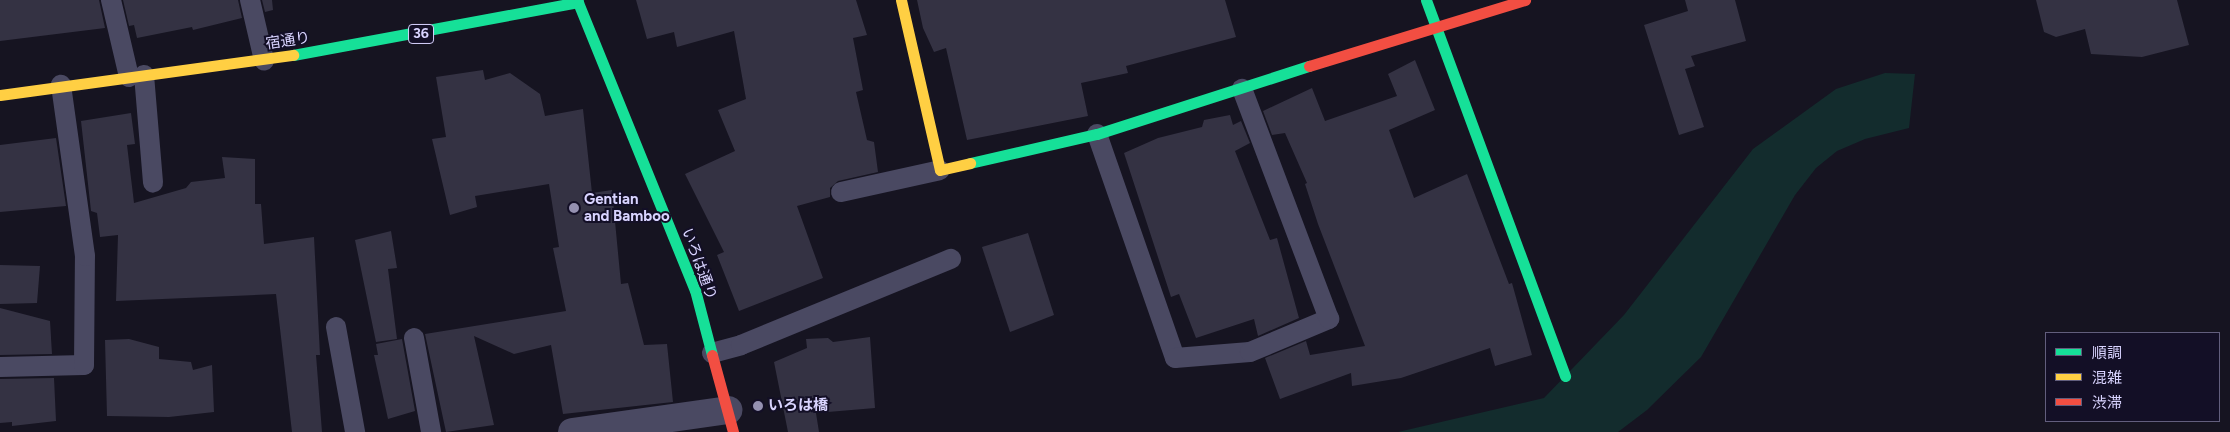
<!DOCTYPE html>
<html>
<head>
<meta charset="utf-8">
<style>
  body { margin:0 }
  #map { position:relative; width:2230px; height:432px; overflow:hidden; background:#161421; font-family:Figtree,"Noto Sans JP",sans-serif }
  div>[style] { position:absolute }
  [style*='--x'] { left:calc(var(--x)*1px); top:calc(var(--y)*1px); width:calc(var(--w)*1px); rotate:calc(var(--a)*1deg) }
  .green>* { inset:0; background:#132c2d }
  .building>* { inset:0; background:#343243 }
  .lane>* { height:20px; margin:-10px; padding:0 10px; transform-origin:10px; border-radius:10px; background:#4a4962 }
  .street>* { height:28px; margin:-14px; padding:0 14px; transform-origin:14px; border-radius:14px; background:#4a4962 }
  .fast>* { height:11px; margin:-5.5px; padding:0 5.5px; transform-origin:5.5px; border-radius:5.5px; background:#16e098 }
  .slow>* { height:11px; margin:-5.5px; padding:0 5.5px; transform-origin:5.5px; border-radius:5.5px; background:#ffcf43 }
  .jam>* { height:11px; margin:-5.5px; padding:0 5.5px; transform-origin:5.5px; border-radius:5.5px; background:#f24e42 }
  .dots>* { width:14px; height:14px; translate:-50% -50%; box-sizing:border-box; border:2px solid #130f26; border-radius:50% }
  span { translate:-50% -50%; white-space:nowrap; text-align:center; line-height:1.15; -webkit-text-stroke:4px #130f26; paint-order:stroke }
  .shield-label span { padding:1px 4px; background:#130f26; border:1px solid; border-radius:4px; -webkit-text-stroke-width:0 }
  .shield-label { font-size:14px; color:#d9d4ff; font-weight:700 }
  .street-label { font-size:15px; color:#d9d4ff }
  .poi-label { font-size:15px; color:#d9d4ff; font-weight:700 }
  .left { translate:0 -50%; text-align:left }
  .legend { position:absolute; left:2045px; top:332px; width:175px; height:90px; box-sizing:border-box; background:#130f26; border:1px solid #625e7d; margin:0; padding:6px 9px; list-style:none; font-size:15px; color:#d9d4ff }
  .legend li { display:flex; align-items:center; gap:10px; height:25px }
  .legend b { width:25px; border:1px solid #625e7d }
</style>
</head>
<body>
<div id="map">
  <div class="green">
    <div style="clip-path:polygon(1885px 73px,1915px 74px,1909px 128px,1865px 139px,1837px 151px,1816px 168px,1795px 195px,1701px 357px,1647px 410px,1618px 432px,1398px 432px,1544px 398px,1624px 315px,1753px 149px,1836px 89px)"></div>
  </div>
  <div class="building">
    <div style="clip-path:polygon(0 0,99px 0,105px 28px,0 41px)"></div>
    <div style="clip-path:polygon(123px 0,238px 0,242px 18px,193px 30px,192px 27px,137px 38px,134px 25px,129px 26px)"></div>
    <div style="clip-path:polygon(262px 0,272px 0,273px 10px,265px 12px)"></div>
    <div style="clip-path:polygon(636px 0,856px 0,867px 35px,853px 38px,863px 90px,856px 92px,867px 140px,874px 142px,878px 172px,838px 181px,830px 188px,830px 197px,797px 206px,823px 278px,739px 311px,717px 255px,724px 252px,685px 174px,735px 151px,718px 110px,746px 99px,734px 31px,677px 47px,674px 32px,647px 39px)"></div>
    <div style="clip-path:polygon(917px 0,1225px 0,1236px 37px,1126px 66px,1128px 73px,1081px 83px,1088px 116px,967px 140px,946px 48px,934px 52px,923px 28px)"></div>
    <div style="clip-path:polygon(1685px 0,1735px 0,1746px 41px,1691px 56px,1695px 66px,1685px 69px,1704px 127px,1679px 135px,1644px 25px,1688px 11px)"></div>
    <div style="clip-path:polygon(2036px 0,2177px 0,2189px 45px,2142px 57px,2091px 54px,2085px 29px,2056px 37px,2044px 32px)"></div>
    <div style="clip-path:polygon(1415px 60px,1435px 110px,1389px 130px,1414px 198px,1467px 174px,1509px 284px,1512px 283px,1532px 355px,1495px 366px,1490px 348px,1401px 378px,1352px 386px,1351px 373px,1280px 399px,1265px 358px,1306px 341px,1310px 355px,1365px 346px,1318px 224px,1305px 184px,1307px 183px,1285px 133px,1272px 135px,1263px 111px,1312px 88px,1325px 121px,1397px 96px,1388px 74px)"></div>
    <div style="clip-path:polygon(483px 70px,485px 80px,510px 73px,540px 94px,545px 116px,583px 109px,592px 193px,612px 190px,621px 284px,628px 283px,644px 345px,667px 344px,673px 402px,563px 414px,551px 345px,514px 354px,474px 336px,494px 425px,446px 432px,425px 334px,566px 311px,553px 248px,559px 247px,549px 184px,475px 196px,477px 207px,450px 215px,432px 139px,446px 137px,436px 77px)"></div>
    <div style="clip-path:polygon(131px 113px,135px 144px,127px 145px,134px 203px,186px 188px,191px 182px,225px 178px,222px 157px,255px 159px,255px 204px,261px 204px,264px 244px,314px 237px,320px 355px,316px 355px,322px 432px,292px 432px,276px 294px,116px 301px,118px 235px,100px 237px,97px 213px,91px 211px,81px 121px)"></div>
    <div style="clip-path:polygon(1230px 115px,1233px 125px,1241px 121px,1250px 143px,1235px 151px,1270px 240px,1277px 238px,1299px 318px,1258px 336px,1254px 319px,1196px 338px,1179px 294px,1171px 297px,1124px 153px,1158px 138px,1202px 127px,1204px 120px)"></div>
    <div style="clip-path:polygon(56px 138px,66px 206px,0 212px,0 145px)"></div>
    <div style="clip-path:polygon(391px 231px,397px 268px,388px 269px,397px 339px,376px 342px,355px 240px)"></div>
    <div style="clip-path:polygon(1028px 233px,1054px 315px,1010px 332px,982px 247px)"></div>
    <div style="clip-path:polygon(0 265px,40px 266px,37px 303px,0 304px)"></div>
    <div style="clip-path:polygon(0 308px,50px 321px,52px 354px,0 355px)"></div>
    <div style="clip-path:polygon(870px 337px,875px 408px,816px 413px,819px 432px,788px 432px,774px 362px,807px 348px,806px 339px,828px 338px,833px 342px)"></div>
    <div style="clip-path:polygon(129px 339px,159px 347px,159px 359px,191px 362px,193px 370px,212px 365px,214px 412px,169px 417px,107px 416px,105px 340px)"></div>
    <div style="clip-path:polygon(402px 339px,415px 411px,388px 419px,374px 355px,378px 355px,376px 344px)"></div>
    <div style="clip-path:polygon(54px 378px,56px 421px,12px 426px,12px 422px,0 423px,0 379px)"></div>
  </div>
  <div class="lane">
    <div style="--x:111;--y:0;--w:79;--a:76.8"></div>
    <div style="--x:250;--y:0;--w:62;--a:76.9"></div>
    <div style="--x:144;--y:75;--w:108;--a:85.2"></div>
    <div style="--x:1097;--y:134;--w:237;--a:70.8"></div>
    <div style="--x:1175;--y:358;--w:75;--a:-4.6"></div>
    <div style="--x:1250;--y:352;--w:86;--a:-22.7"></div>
    <div style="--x:1329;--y:319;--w:246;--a:-110.7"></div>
    <div style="--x:841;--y:192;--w:101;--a:-12.5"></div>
    <div style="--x:336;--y:327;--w:107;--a:79.7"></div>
    <div style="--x:414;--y:338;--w:96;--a:79.7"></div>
    <div style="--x:712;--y:353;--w:30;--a:-15"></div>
    <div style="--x:741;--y:345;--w:227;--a:-22.3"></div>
    <div style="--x:0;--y:367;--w:84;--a:-1.4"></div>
    <div style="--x:84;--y:365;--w:109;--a:-89.5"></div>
    <div style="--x:85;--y:256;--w:173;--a:-98"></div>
  </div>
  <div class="street">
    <div style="--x:572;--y:432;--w:158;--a:-8"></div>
  </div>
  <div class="fast">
    <div style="--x:577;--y:0;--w:313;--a:67.9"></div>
    <div style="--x:695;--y:290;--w:67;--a:75.3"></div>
    <div style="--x:1426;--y:0;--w:401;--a:69.7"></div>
    <div style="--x:293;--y:55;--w:290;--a:-10.5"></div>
    <div style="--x:970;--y:163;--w:130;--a:-12.9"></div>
    <div style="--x:1097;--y:134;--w:223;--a:-17.8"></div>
  </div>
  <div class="slow">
    <div style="--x:901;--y:0;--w:174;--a:77.1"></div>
    <div style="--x:940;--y:170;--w:31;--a:-13"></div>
    <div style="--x:0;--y:95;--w:296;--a:-7.8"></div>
  </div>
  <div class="jam">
    <div style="--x:1309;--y:66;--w:226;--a:-17"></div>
    <div style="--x:712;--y:355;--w:80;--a:74.7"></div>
  </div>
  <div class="dots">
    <div style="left:574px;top:208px;background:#9591b1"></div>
    <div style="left:758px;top:406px;background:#9591b1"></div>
  </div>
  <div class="shield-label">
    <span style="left:421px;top:34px">36</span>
  </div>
  <div class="street-label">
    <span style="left:288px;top:41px;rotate:-9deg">宿通り</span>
    <span style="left:699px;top:264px;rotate:70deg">いろは通り</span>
  </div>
  <div class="poi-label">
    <span class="left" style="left:584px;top:208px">Gentian<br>and Bamboo</span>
    <span class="left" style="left:768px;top:406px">いろは橋</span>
  </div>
  <ul class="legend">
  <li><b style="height:6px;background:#16e098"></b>順調</li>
  <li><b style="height:6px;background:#ffcf43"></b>混雑</li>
  <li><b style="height:6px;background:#f24e42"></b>渋滞</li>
  </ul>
</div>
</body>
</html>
